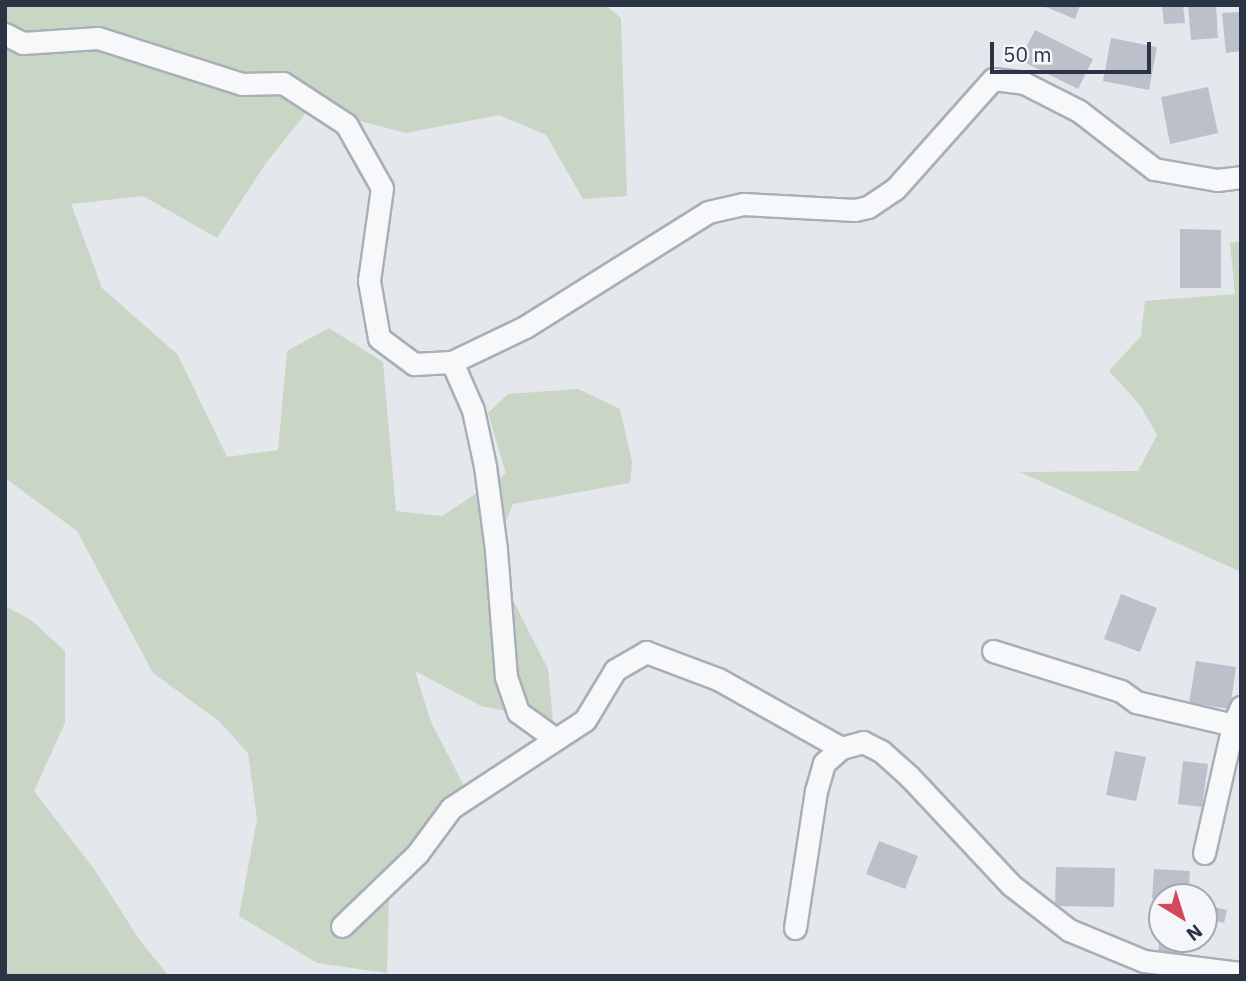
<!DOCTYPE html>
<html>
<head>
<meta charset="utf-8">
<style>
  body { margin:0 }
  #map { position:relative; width:1246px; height:981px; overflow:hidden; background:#e4e7ec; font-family:"IBM Plex Sans",sans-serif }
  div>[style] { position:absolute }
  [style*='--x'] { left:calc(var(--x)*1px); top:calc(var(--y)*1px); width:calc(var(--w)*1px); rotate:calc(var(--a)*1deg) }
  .green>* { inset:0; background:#c9d6c5 }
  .building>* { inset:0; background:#bbc0ca }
  .roads { filter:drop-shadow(2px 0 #a9aeb7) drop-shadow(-2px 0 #a9aeb7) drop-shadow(0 2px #a9aeb7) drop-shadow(0 -2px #a9aeb7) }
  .minor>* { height:21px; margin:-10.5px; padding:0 10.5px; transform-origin:10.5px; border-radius:10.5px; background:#f7f8fa }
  span { translate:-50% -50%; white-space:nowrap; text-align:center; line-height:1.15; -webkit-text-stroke:6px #f4f6f9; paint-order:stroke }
  .frame { position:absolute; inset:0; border:7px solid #2b3445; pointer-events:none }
  .north { position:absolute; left:1148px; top:883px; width:70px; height:70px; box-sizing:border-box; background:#f4f6f9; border:2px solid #a4a8b1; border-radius:50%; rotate:142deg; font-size:19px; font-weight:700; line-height:28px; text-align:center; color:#2b3445 }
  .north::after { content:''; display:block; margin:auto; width:24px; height:32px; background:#d1495b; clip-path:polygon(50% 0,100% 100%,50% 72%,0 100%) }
  .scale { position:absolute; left:990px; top:42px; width:161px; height:32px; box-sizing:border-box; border:4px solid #2b3445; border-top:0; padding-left:9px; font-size:21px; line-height:24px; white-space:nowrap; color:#2b3445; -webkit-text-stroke:5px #f4f6f9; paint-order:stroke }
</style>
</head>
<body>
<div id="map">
  <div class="green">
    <div style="clip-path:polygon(5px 5px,605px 5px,621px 18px,627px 196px,583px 199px,546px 135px,499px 115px,406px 133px,310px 108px,266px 163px,217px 238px,143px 196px,71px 204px,102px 288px,178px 355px,227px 457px,278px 450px,287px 351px,329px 328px,383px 362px,396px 511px,442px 516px,506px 474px,488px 413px,508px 394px,578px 389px,620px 409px,632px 462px,630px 483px,513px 504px,491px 557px,548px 669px,553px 721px,481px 706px,415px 671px,431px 722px,464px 786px,389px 894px,387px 973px,317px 963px,239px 916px,257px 819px,248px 753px,219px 721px,153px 673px,77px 531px,5px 478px)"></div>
    <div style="clip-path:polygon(1241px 241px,1241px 572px,1020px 472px,1138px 471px,1157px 435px,1140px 405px,1109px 371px,1141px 336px,1145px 301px,1235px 294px,1230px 243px)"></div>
    <div style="clip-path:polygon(5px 606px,31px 620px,65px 651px,65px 723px,34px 791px,94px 869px,141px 942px,169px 976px,5px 976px)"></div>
  </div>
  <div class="building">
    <div style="clip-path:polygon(1041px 5px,1080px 5px,1075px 19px)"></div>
    <div style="clip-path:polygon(1162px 5px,1183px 5px,1185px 23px,1164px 24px)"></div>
    <div style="clip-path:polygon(1188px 5px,1216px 5px,1218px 38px,1191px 40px)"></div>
    <div style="clip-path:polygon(1241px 12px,1241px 51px,1226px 53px,1222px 13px)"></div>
    <div style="clip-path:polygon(1035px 30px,1093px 59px,1078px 89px,1020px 60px)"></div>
    <div style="clip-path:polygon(1111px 38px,1157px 47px,1149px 90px,1103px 81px)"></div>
    <div style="clip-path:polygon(1208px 87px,1218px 133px,1170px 144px,1161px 97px)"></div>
    <div style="clip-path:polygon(1180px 229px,1221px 230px,1221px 288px,1180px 288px)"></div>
    <div style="clip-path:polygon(1121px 594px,1157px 608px,1140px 652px,1104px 639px)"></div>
    <div style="clip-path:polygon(1196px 661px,1236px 667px,1230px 709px,1189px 703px)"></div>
    <div style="clip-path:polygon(1115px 751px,1146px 757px,1136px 801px,1106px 795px)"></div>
    <div style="clip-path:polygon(1183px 761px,1208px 764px,1202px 807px,1178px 804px)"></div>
    <div style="clip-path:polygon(879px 841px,918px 856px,905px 889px,866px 874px)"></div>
    <div style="clip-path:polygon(1056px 867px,1115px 868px,1114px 907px,1055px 906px)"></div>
    <div style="clip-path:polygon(1154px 869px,1190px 871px,1188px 897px,1152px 899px)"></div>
    <div style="clip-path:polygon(1204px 905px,1227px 910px,1224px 923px,1208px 919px,1204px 931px)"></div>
    <div style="clip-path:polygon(1160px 933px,1162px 939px,1180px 939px,1177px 958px,1158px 955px)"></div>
    <div style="clip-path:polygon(1183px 939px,1203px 939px,1200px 950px,1181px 946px)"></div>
  </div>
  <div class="roads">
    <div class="minor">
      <div style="--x:5;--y:34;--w:20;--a:27"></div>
      <div style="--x:23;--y:43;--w:75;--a:-3.8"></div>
      <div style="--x:98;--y:38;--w:151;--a:17.7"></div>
      <div style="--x:242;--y:84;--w:41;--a:-1.4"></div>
      <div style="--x:283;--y:83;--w:75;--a:33.1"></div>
      <div style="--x:346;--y:124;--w:73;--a:60.6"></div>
      <div style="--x:382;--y:188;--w:94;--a:98"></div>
      <div style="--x:369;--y:281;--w:58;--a:80"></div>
      <div style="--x:379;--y:338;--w:44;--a:36.6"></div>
      <div style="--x:414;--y:364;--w:38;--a:-3"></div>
      <div style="--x:452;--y:362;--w:81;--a:-25.6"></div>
      <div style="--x:525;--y:327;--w:216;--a:-32.1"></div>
      <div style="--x:708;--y:212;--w:36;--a:-13"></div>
      <div style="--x:743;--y:204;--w:112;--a:3.1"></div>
      <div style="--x:855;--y:210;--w:13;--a:-13"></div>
      <div style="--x:868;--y:207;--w:32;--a:-34"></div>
      <div style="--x:895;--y:189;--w:147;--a:-48.3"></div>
      <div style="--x:993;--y:79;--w:31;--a:7"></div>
      <div style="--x:1024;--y:83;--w:62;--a:27"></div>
      <div style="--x:1079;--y:111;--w:95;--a:37.7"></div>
      <div style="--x:1154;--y:169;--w:64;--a:9.9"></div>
      <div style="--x:1217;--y:180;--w:24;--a:-7"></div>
      <div style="--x:452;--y:362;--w:52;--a:66.4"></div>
      <div style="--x:473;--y:410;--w:57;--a:77.9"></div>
      <div style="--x:485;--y:466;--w:85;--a:82.5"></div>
      <div style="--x:496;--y:550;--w:127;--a:85.5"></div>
      <div style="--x:506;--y:677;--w:37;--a:71"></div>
      <div style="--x:518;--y:712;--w:44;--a:35.8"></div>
      <div style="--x:993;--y:651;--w:134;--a:17.4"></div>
      <div style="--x:1121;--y:691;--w:19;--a:36"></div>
      <div style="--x:1136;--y:702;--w:100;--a:13.3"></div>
      <div style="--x:1204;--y:853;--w:131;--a:-77.2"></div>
      <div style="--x:1233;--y:725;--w:20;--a:-66"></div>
      <div style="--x:342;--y:926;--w:104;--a:-43.8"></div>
      <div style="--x:417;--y:854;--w:57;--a:-53.5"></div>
      <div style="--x:451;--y:808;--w:160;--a:-33.3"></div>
      <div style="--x:585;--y:720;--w:58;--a:-59"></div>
      <div style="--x:615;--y:670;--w:36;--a:-30"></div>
      <div style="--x:646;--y:652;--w:77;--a:20.6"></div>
      <div style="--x:718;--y:679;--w:141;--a:29.3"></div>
      <div style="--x:795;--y:928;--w:139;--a:-81.3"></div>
      <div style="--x:816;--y:791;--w:29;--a:-74"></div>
      <div style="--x:824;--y:763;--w:23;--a:-41"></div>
      <div style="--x:841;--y:748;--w:23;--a:-15"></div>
      <div style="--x:863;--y:742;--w:20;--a:27"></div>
      <div style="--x:881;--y:751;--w:38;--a:42"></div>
      <div style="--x:909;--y:776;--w:149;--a:46.9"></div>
      <div style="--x:1011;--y:885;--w:73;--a:37.8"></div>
      <div style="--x:1069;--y:930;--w:81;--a:22.5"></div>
      <div style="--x:1144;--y:961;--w:98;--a:7.1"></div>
    </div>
  </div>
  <div class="frame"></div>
  <div class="north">N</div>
  <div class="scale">50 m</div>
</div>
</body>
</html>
